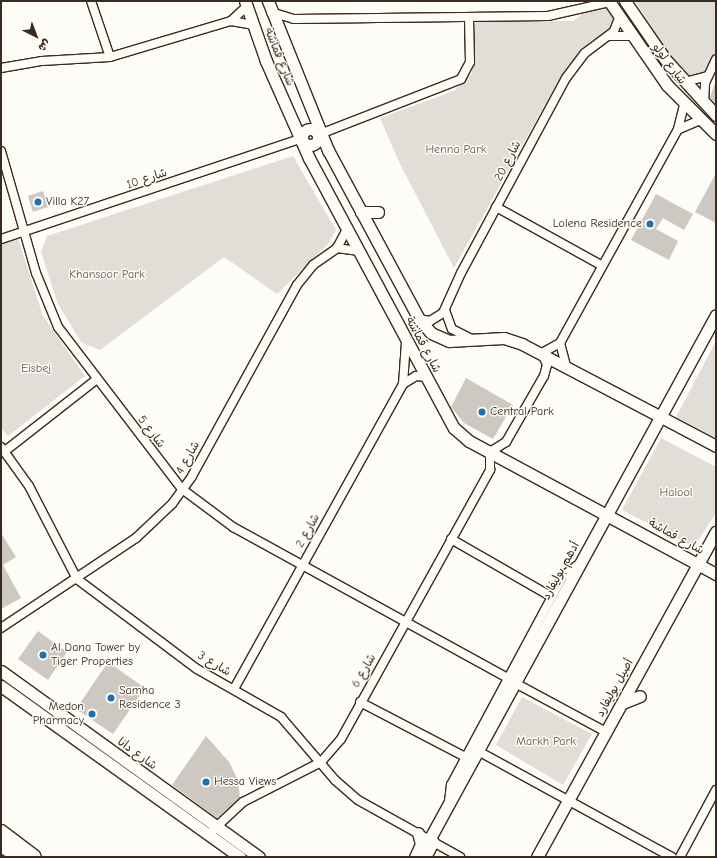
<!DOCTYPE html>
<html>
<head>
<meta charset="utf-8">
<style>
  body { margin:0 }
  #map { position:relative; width:717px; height:858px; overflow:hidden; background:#fdfcf7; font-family:"Comic Neue","Playpen Sans Arabic",sans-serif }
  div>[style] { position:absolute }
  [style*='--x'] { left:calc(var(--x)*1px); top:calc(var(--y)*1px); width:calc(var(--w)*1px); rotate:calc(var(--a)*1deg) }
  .green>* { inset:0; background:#e1ded7 }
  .building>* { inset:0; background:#cdc8c2 }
  .roads { filter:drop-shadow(1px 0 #3b2a1e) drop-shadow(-1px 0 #3b2a1e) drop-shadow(0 1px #3b2a1e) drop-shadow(0 -1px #3b2a1e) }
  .street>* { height:8px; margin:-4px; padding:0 4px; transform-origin:4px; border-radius:4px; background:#fdfcf7 }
  .secondary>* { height:11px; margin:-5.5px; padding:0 5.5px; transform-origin:5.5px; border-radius:5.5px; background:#fdfcf7 }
  .secondary>.ring { margin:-5.5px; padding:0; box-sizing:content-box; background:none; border:11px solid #fdfcf7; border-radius:50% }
  .primary>* { height:12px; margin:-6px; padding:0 6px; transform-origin:6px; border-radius:6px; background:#fdfcf7 }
  .highway>* { height:14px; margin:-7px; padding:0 7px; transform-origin:7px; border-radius:7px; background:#fdfcf7 }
  .dots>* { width:11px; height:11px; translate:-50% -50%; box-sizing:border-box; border:2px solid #fdfcf7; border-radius:50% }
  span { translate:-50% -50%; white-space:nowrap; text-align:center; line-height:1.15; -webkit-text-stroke:3px #fdfcf7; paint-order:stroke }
  .street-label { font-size:12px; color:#3b2a1e }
  .park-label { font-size:12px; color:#64574c }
  .poi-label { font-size:12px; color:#3b2a1e }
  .left { translate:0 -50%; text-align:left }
  .right { translate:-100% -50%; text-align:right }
  .frame { position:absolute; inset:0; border:2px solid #3b2a1e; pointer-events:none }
  .north { position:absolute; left:16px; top:16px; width:40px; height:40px; -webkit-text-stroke:3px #fdfcf7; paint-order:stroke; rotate:138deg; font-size:11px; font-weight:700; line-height:16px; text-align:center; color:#3b2a1e }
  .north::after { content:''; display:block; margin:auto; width:14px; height:18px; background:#3b2a1e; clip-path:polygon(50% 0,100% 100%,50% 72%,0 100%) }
</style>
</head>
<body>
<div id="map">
  <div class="green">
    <div style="clip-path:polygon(635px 1px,716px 1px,716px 59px,707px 76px,682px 76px)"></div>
    <div style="clip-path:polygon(591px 7px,607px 8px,615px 18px,612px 29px,591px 41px,557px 83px,454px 268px,399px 162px,380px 118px,454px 91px,472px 73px,471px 29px,476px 22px,573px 21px)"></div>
    <div style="clip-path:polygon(293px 156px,336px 230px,328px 244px,277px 294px,224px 257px,100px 350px,81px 342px,58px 304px,41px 252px,47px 236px)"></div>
    <div style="clip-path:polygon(17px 235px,43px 316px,85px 376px,8px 436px,1px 428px,1px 239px)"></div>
    <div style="clip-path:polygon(716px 341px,716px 438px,676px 417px)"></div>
    <div style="clip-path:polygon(661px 438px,716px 467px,716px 513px,694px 547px,622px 510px)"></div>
    <div style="clip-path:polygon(522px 697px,592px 734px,563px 785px,496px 745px)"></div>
  </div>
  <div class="building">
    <div style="clip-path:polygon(716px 80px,716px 104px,710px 97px)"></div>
    <div style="clip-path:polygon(716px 173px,716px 223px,695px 212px)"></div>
    <div style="clip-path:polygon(43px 191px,48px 207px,33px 212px,28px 196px)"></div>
    <div style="clip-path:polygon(656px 194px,693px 214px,684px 230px,663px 218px,656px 229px,678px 241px,669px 260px,631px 240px)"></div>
    <div style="clip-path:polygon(466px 378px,513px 405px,493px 439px,464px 423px,451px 407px)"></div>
    <div style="clip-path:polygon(1px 533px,16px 557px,3px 565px,21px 598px,1px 609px)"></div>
    <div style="clip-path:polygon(38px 631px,67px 652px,48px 680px,18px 659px)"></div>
    <div style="clip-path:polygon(108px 662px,145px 688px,113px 734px,76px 709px)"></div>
    <div style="clip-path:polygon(206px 736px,229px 762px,238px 780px,240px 798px,217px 818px,172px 785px)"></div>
  </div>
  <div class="roads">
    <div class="street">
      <div style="--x:91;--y:1;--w:59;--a:71.3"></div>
      <div style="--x:271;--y:12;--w:24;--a:17"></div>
      <div style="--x:294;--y:19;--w:254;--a:-0.7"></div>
      <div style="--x:548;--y:16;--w:64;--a:-12.7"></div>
      <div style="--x:231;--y:21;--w:22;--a:10"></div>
      <div style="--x:610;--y:36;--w:22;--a:0"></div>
      <div style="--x:1;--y:68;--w:42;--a:-9.7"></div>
      <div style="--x:42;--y:61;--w:68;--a:-3.4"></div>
      <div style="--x:110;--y:57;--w:126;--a:-16.6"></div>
      <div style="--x:231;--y:21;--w:21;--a:-43"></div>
      <div style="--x:685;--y:82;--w:23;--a:-15"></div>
      <div style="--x:704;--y:103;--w:20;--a:-87"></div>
      <div style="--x:705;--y:83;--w:26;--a:-65"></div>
      <div style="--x:679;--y:129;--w:23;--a:-23"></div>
      <div style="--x:320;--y:134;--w:151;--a:-21.3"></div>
      <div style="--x:461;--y:79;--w:19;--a:-62"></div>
      <div style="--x:470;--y:62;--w:44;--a:-91.3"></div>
      <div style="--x:1;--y:151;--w:127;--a:74"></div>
      <div style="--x:36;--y:273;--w:58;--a:67.8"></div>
      <div style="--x:58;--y:327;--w:204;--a:52.6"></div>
      <div style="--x:182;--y:489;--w:64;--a:36.7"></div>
      <div style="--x:233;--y:527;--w:315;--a:28.8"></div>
      <div style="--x:496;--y:207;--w:120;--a:28.9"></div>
      <div style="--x:1;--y:239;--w:315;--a:-18.5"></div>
      <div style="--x:337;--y:248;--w:22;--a:8"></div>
      <div style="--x:445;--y:310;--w:20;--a:70"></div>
      <div style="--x:452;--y:329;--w:20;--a:27"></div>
      <div style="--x:419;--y:319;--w:11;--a:10"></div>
      <div style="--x:430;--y:321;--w:15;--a:-32"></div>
      <div style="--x:443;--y:313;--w:44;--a:-65.8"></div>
      <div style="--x:461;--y:273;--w:221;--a:-61.7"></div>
      <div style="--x:566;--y:78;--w:31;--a:-53"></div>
      <div style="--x:585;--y:53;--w:36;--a:-37"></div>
      <div style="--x:614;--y:31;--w:14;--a:-69"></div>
      <div style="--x:560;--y:343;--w:24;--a:75"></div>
      <div style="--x:403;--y:384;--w:15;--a:-32"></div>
      <div style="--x:416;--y:376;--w:10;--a:6"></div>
      <div style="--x:1;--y:447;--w:48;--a:54.3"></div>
      <div style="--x:29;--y:486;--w:105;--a:62.7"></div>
      <div style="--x:77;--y:579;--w:150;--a:36.9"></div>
      <div style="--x:197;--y:669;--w:97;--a:29.7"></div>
      <div style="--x:281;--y:717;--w:83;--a:49.4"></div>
      <div style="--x:335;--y:780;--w:30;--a:41"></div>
      <div style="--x:358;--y:800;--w:117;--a:29.2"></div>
      <div style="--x:5;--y:451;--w:117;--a:-38"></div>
      <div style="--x:451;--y:539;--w:116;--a:29.9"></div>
      <div style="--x:1;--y:628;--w:162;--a:-33.7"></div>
      <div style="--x:136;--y:538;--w:50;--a:-43.4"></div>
      <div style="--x:172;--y:504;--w:34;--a:-54"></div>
      <div style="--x:192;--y:476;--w:218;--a:-61.2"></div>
      <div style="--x:297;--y:285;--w:26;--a:-51"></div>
      <div style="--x:313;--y:265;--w:29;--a:-35"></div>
      <div style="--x:337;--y:248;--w:21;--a:-62"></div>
      <div style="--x:515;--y:683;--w:103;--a:28.3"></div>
      <div style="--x:234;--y:689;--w:349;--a:-61"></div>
      <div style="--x:403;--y:384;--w:42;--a:-85.9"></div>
      <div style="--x:360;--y:702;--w:121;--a:27.6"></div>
      <div style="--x:478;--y:751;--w:221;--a:28.7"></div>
      <div style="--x:449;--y:801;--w:16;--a:-83"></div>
      <div style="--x:451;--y:785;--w:237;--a:-61.8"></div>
      <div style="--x:563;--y:576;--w:21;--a:-37"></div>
      <div style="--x:213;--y:830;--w:41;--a:-43"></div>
      <div style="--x:243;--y:802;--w:88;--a:-27.1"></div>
      <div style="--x:321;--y:762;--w:30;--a:-49"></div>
      <div style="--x:341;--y:739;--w:308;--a:-61"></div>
      <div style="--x:490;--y:470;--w:18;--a:-90"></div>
      <div style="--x:490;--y:452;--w:19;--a:-32"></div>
      <div style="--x:506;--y:442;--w:76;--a:-60.1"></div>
      <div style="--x:544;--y:376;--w:11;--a:-75"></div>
      <div style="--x:547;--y:365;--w:13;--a:-113"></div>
      <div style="--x:542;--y:353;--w:21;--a:-29"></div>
      <div style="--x:560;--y:343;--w:244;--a:-61.1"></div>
      <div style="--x:678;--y:129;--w:25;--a:-76"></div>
      <div style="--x:680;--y:857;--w:76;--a:-61.8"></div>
    </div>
    <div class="secondary">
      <div style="--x:245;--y:1;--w:64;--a:70.7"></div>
      <div style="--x:266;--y:61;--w:106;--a:66.1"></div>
      <div style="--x:309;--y:158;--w:306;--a:61.8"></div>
      <div style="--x:454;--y:428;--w:20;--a:41"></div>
      <div style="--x:469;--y:441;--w:281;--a:28.3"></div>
      <div style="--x:268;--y:1;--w:161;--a:68.1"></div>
      <div style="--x:328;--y:150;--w:192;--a:61.7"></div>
      <div style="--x:419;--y:319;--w:18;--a:49"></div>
      <div style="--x:431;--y:333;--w:20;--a:24"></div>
      <div style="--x:449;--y:341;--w:55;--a:-3.1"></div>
      <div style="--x:504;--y:338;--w:19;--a:18"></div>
      <div style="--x:522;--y:344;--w:219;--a:27.7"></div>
      <div style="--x:609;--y:1;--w:102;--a:55.4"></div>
      <div style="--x:667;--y:85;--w:69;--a:45"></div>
      <div style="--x:625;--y:1;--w:70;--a:55.4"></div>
      <div style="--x:665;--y:59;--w:76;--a:47.7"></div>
      <div class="ring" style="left:302px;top:129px;width:5px;height:5px"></div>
      <div style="--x:361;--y:212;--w:17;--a:0"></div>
      <div style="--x:1;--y:671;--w:318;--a:35.8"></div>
      <div style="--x:1;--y:686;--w:294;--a:35.6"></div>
      <div style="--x:622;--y:703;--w:19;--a:-21"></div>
      <div style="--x:429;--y:840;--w:598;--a:-61.34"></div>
      <div style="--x:415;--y:857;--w:14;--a:-65"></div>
      <div style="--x:421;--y:844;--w:11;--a:-105"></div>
      <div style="--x:425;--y:857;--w:17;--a:-62"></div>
      <div style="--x:537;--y:857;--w:371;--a:-61.2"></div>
    </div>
    <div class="primary">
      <div style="--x:1;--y:846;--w:20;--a:33"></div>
    </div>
    <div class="highway">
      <div style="--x:1;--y:832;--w:41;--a:37.1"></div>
    </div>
  </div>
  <div class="dots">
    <div style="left:38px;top:202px;background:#1f6fb2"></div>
    <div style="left:650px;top:224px;background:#1f6fb2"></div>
    <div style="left:482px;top:412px;background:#1f6fb2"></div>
    <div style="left:43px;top:655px;background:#1f6fb2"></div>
    <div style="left:111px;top:698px;background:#1f6fb2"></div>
    <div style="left:92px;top:714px;background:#1f6fb2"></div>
    <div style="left:206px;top:782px;background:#1f6fb2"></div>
  </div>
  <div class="street-label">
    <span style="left:279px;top:57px;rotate:68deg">شارع قماشة</span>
    <span style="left:669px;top:64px;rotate:53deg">شارع لولو</span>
    <span style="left:508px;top:161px;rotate:-62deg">شارع 20</span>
    <span style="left:147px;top:179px;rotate:-18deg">شارع 10</span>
    <span style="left:423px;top:345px;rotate:62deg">شارع قماشة</span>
    <span style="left:151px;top:432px;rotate:53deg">شارع 5</span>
    <span style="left:188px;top:458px;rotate:-60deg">شارع 4</span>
    <span style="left:308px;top:531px;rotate:-61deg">شارع 2</span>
    <span style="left:676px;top:537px;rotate:29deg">شارع قماشة</span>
    <span style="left:561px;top:571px;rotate:-61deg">أدهم بوليفارد</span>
    <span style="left:214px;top:664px;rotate:31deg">شارع 3</span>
    <span style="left:364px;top:671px;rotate:-60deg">شارع 6</span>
    <span style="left:615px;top:688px;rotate:-61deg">أصيل بوليفارد</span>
    <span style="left:137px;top:754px;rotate:36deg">شارع دانا</span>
  </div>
  <div class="park-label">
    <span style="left:456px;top:150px">Henna Park</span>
    <span style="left:107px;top:275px">Khansoor Park</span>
    <span style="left:36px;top:369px">Eisbej</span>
    <span style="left:676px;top:493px">Halool</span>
    <span style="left:546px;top:742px">Markh Park</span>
  </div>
  <div class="poi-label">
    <span class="left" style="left:46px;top:202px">Villa K27</span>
    <span class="right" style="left:642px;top:224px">Lolena Residence</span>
    <span class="left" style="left:490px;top:412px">Central Park</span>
    <span class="left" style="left:51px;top:655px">Al Dana Tower by<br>Tiger Properties</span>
    <span class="left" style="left:119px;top:698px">Samha<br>Residence 3</span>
    <span class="right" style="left:84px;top:714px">Medon<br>Pharmacy</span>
    <span class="left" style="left:214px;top:782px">Hessa Views</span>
  </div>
  <div class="frame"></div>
  <div class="north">ش</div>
</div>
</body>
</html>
